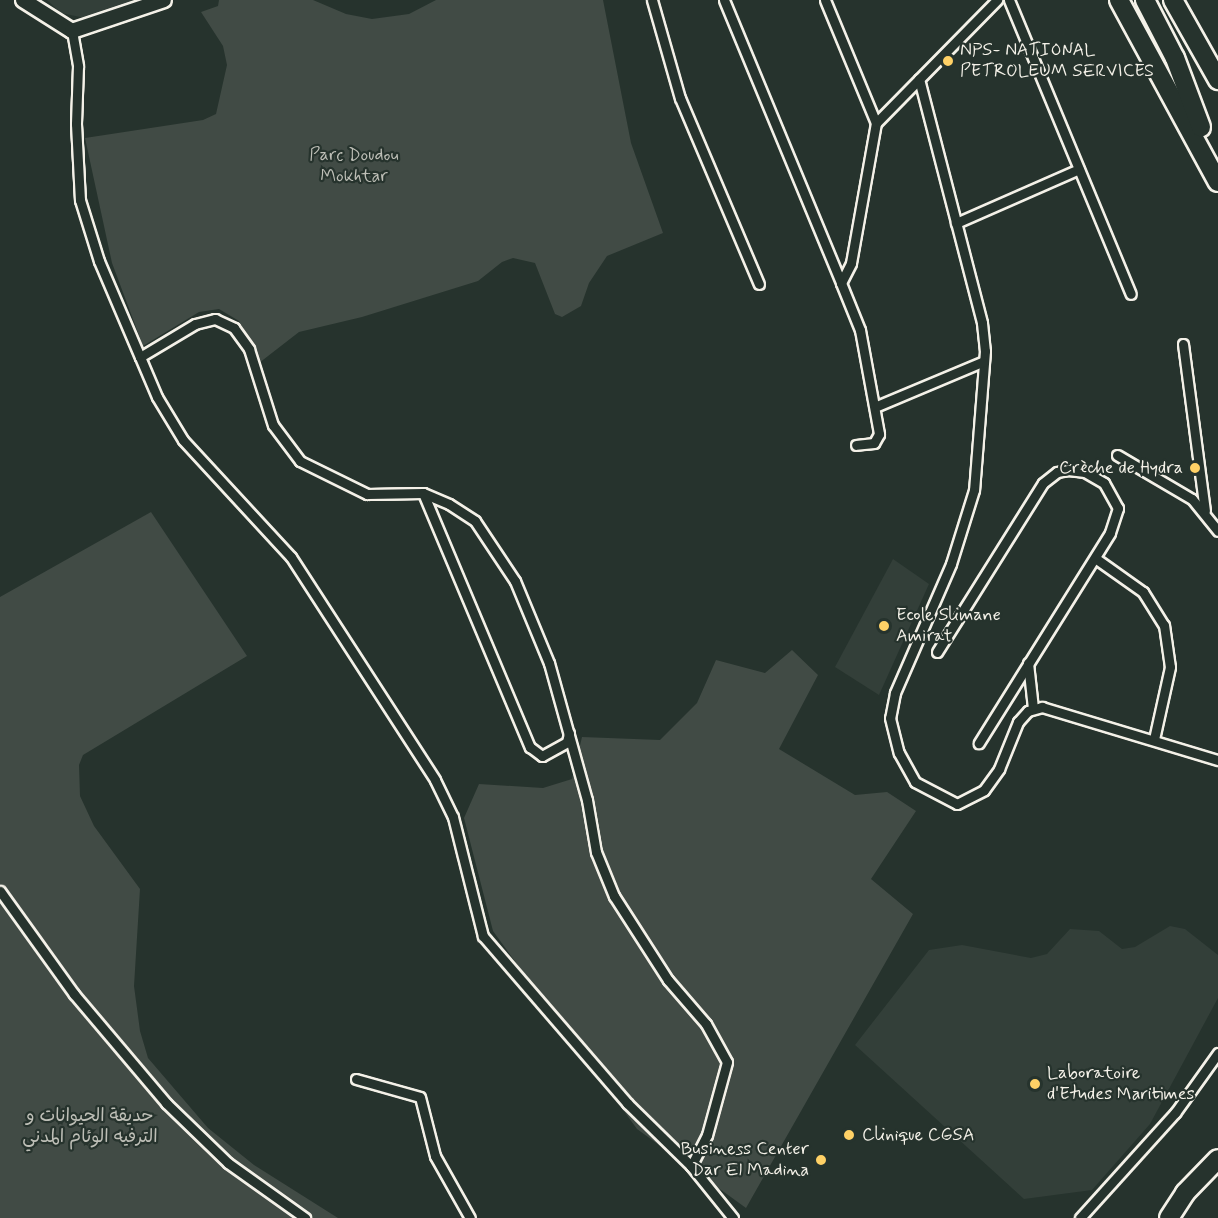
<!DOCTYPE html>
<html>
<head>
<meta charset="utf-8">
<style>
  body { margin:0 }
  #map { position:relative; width:1218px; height:1218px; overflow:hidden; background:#26332d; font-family:Mynerve,"Playpen Sans Arabic",sans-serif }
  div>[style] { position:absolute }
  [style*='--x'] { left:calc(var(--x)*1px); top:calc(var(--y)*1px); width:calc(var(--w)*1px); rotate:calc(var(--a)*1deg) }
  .built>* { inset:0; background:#333f39 }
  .green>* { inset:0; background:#414b45 }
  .roads { filter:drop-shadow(2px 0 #f4f1e8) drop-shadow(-2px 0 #f4f1e8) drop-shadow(0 2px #f4f1e8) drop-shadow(0 -2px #f4f1e8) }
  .street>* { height:9px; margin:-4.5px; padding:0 4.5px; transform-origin:4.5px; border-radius:4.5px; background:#26332d }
  .secondary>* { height:14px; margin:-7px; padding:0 7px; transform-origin:7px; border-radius:7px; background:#26332d }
  .highway>* { height:18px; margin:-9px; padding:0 9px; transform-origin:9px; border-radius:9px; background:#26332d }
  .dots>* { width:16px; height:16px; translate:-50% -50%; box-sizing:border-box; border:3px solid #26332d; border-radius:50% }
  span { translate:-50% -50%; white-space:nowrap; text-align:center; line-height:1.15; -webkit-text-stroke:4.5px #26332d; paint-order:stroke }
  .poi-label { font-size:18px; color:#f4f1e8 }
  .left { translate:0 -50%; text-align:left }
  .right { translate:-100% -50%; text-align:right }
  .park-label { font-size:18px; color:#bebfb7 }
</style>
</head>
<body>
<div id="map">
  <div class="built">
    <div style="clip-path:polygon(47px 0,136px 0,85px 18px,61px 13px)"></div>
    <div style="clip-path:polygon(893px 559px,929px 584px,879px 695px,835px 667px)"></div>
    <div style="clip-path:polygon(1170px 926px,1185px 929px,1218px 955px,1218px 998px,1150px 1124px,1092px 1190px,1024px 1199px,855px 1045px,929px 950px,962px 945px,1031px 958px,1047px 954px,1070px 929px,1099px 931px,1122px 949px,1135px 947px)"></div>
  </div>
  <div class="green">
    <div style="clip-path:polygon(219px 0,313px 0,346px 14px,372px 19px,409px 14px,436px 0,603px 0,631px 143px,663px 233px,607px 256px,589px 283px,581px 306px,562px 317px,555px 314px,535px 263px,513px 258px,502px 262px,478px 281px,362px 317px,299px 332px,259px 363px,239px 321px,219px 309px,199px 312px,143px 346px,112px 263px,85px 138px,203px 120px,216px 114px,227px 65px,223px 46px,201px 12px,218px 6px)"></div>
    <div style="clip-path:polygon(151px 512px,247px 656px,83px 755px,79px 765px,80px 796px,94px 826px,140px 889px,134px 986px,140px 1031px,148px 1058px,208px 1128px,254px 1165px,338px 1218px,0 1218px,0 597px)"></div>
    <div style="clip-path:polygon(792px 650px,818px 675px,779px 749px,855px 795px,887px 792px,916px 811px,871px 879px,913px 914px,746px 1208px,637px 1129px,493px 931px,464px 818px,479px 784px,543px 788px,572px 779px,582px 737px,660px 740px,697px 703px,716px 660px,765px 673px)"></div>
  </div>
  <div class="roads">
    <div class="street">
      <div style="--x:652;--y:0;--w:102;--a:74.1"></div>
      <div style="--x:680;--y:98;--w:202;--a:67"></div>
      <div style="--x:724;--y:0;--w:306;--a:67.5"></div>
      <div style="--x:841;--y:283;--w:22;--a:-63"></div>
      <div style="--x:851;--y:263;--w:142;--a:-79.9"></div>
      <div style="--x:876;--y:123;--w:173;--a:-45.5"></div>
      <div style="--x:825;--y:0;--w:133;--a:67.5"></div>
      <div style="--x:1009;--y:0;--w:318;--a:67.5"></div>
      <div style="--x:72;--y:31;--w:36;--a:80"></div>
      <div style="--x:78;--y:66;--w:58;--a:92"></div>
      <div style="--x:76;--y:124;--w:76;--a:87"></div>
      <div style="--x:80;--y:200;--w:64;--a:72.7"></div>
      <div style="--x:99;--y:261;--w:104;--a:66.9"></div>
      <div style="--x:140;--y:357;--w:64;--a:-31"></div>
      <div style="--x:195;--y:324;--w:21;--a:-14"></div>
      <div style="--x:215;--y:319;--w:21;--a:25"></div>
      <div style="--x:234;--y:328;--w:26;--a:54"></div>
      <div style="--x:249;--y:349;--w:80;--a:72.5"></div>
      <div style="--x:273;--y:425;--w:45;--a:53.1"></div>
      <div style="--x:300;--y:461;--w:75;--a:26.2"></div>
      <div style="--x:367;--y:494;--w:56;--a:-1"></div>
      <div style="--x:423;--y:493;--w:28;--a:23"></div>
      <div style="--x:449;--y:504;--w:31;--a:33"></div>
      <div style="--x:475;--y:521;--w:72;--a:56.3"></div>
      <div style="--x:515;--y:581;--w:89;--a:67.5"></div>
      <div style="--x:549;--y:663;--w:142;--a:74.5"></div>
      <div style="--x:587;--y:800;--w:53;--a:80.2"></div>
      <div style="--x:596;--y:852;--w:48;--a:67.8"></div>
      <div style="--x:614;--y:896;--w:100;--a:57.3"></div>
      <div style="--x:668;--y:980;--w:58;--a:49.2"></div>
      <div style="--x:706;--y:1024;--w:43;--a:61.1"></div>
      <div style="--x:727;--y:1062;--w:76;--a:105.3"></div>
      <div style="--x:707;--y:1135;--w:35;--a:117"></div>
      <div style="--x:919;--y:79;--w:252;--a:75.5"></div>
      <div style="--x:982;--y:323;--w:28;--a:84"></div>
      <div style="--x:985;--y:351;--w:139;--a:94.5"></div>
      <div style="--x:974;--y:490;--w:77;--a:107.3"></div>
      <div style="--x:951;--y:564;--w:141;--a:113.5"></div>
      <div style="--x:895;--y:693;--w:25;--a:101"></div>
      <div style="--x:890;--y:718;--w:36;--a:76"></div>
      <div style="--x:899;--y:753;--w:33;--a:61"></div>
      <div style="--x:915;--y:782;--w:47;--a:27.6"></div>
      <div style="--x:957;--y:804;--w:30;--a:-27"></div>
      <div style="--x:984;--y:790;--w:26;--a:-54"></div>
      <div style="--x:999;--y:769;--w:51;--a:-68"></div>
      <div style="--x:1018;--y:722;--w:15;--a:-48"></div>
      <div style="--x:1028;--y:711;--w:15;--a:-16"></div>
      <div style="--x:1042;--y:707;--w:184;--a:16.8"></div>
      <div style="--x:956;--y:223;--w:134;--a:-23.7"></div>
      <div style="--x:841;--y:283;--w:51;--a:68"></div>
      <div style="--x:860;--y:330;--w:106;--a:79.6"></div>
      <div style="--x:879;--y:434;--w:10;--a:119"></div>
      <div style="--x:874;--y:443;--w:18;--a:174"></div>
      <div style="--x:1183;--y:344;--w:168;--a:82.5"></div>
      <div style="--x:140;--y:357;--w:43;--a:67"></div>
      <div style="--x:157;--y:397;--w:50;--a:58.8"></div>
      <div style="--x:183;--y:440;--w:159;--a:47.3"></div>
      <div style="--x:291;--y:557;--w:265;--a:57.1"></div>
      <div style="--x:435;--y:780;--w:41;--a:64.1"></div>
      <div style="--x:453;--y:817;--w:123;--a:75.9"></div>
      <div style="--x:483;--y:936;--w:221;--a:49.2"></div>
      <div style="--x:627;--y:1103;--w:90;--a:44.5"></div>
      <div style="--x:691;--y:1166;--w:67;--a:51.1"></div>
      <div style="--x:877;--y:406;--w:116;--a:-22.8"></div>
      <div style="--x:1117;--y:455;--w:87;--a:30.4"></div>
      <div style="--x:1192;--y:499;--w:41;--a:50.9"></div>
      <div style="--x:423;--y:493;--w:276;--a:67.2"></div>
      <div style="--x:530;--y:747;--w:15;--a:37"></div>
      <div style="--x:542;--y:756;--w:29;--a:-29"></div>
      <div style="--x:567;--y:742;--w:9;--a:-77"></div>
      <div style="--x:1095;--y:558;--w:59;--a:35.3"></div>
      <div style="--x:1143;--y:592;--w:39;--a:58"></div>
      <div style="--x:1164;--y:625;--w:42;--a:81.9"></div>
      <div style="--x:1170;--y:667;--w:74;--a:102.5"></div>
      <div style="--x:937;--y:652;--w:199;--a:-57.9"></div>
      <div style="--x:1043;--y:483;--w:18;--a:-38"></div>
      <div style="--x:1057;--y:472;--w:11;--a:-10"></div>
      <div style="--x:1068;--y:470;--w:17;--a:7"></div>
      <div style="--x:1085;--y:472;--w:22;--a:30"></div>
      <div style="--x:1104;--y:483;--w:29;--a:61"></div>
      <div style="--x:1118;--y:508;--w:26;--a:108"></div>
      <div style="--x:1110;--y:533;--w:248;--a:122"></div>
      <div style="--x:1028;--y:663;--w:45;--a:83.7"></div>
      <div style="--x:0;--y:891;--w:127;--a:54.3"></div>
      <div style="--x:74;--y:994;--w:143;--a:49.8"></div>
      <div style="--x:166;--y:1103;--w:86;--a:44.1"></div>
      <div style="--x:228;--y:1163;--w:95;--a:35.5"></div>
      <div style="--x:356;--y:1079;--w:66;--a:15.7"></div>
      <div style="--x:420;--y:1097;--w:61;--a:75.7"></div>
      <div style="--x:435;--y:1156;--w:71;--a:60.6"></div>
      <div style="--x:1080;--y:1218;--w:142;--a:-47.9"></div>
      <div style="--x:1175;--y:1113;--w:74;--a:-54.4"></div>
    </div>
    <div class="secondary">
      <div style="--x:23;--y:0;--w:58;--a:32.3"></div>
      <div style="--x:72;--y:31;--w:97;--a:-18.6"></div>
    </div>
    <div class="highway">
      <div style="--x:1119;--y:0;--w:207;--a:61.5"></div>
      <div style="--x:1145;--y:0;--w:65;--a:62.7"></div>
      <div style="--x:1175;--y:58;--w:74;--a:69.4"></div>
      <div style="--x:1173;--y:0;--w:92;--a:60.6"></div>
      <div style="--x:1169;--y:1218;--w:30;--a:-57"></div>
      <div style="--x:1185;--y:1193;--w:47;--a:-45.9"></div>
    </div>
  </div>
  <div class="dots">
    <div style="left:948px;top:61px;background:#ffd166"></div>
    <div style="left:1195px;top:468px;background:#ffd166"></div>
    <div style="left:884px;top:626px;background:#ffd166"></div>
    <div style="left:1035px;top:1084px;background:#ffd166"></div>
    <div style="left:849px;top:1135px;background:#ffd166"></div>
    <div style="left:821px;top:1160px;background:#ffd166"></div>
  </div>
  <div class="poi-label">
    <span class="left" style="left:960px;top:61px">NPS- NATIONAL<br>PETROLEUM SERVICES</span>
    <span class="right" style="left:1183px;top:468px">Crèche de Hydra</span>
    <span class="left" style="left:896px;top:626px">Ecole Slimane<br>Amirat</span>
    <span class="left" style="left:1047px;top:1084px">Laboratoire<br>d'Etudes Maritimes</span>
    <span class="left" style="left:862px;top:1135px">Clinique CGSA</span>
    <span class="right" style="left:809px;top:1160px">Business Center<br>Dar El Madina</span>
  </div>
  <div class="park-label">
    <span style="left:354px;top:166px">Parc Doudou<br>Mokhtar</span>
    <span style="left:90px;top:1127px">حديقة الحيوانات و<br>الترفيه الوئام المدني</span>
  </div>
</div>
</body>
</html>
